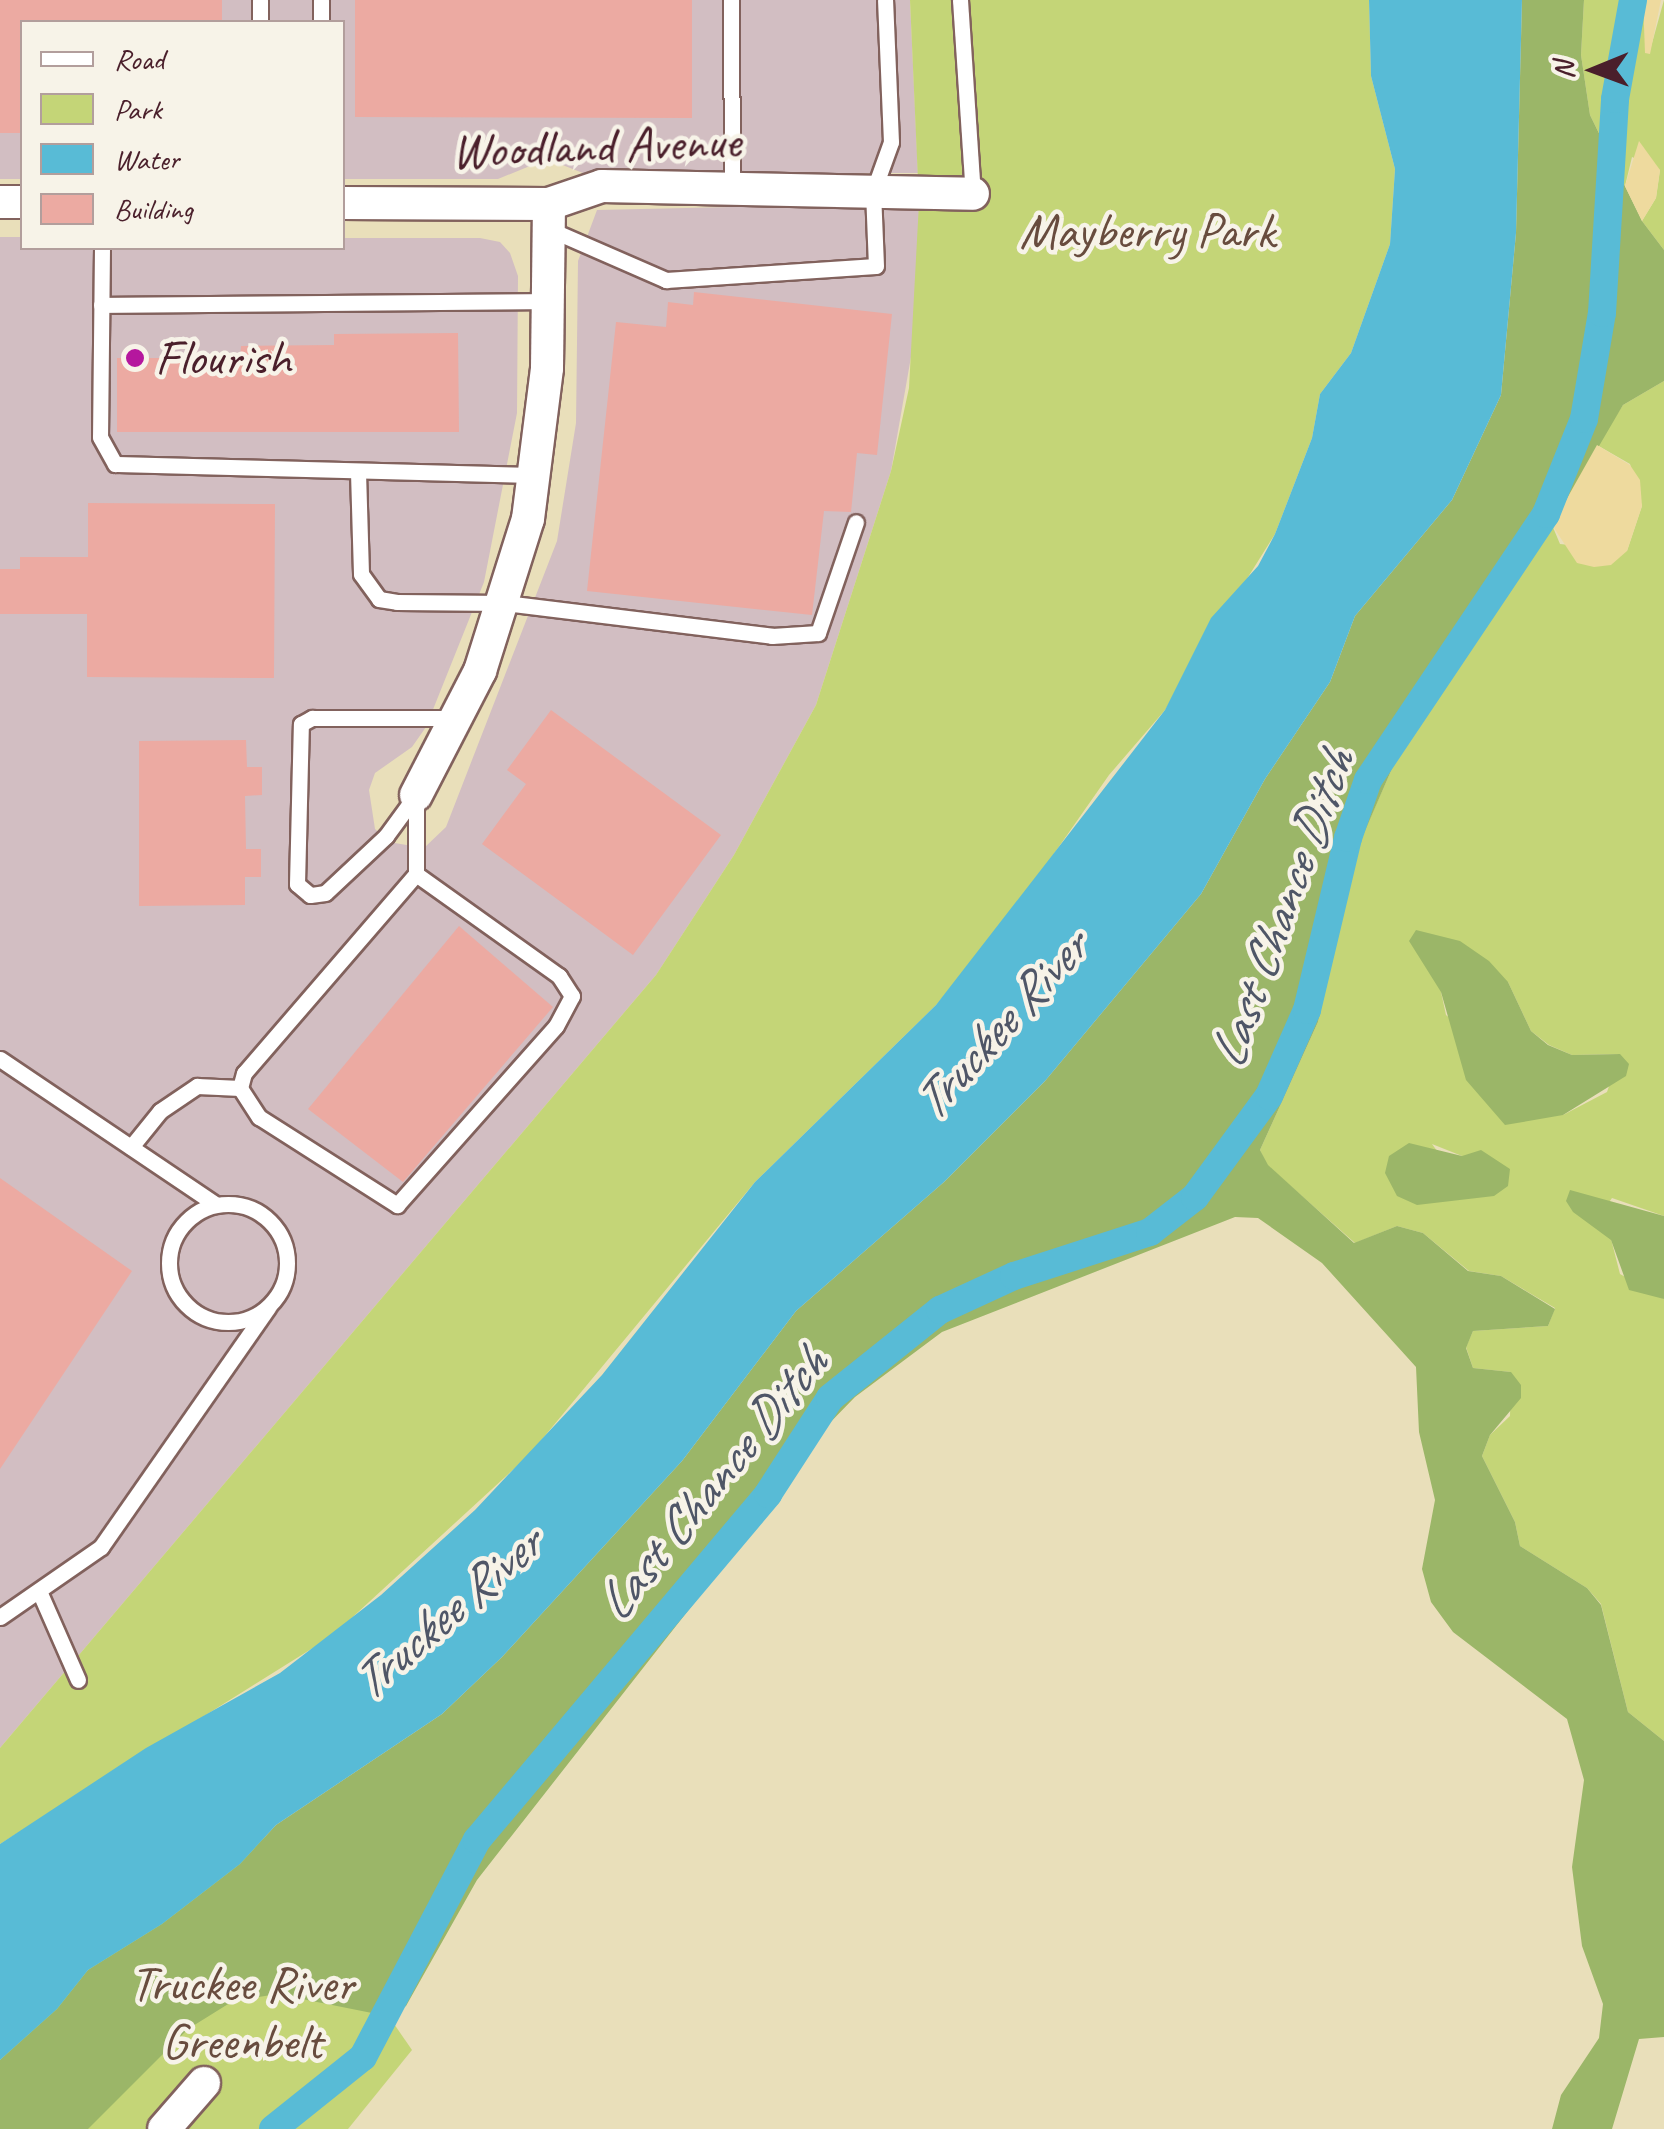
<!DOCTYPE html>
<html>
<head>
<meta charset="utf-8">
<style>
  body { margin:0 }
  #map { position:relative; width:1664px; height:2129px; overflow:hidden; background:#e9dfba; font-family:Caveat,sans-serif }
  div>[style] { position:absolute }
  [style*='--x'] { left:calc(var(--x)*1px); top:calc(var(--y)*1px); width:calc(var(--w)*1px); rotate:calc(var(--a)*1deg) }
  .industrial>* { inset:0; background:#d2bec2 }
  .green>* { inset:0; background:#c4d577 }
  .forest>* { inset:0; background:#9bb668 }
  .sand>* { inset:0; background:#eeda9e }
  .water>* { inset:0; background:#58bbd6 }
  .canal>* { height:28px; margin:-14px; padding:0 14px; transform-origin:14px; border-radius:14px; background:#58bbd6 }
  .building>* { inset:0; background:#ecaaa2 }
  .roads { filter:drop-shadow(2px 0 #82625d) drop-shadow(-2px 0 #82625d) drop-shadow(0 2px #82625d) drop-shadow(0 -2px #82625d) }
  .service>* { height:15px; margin:-7.5px; padding:0 7.5px; transform-origin:7.5px; border-radius:7.5px; background:#fff }
  .service>.ring { margin:-7.5px; padding:0; box-sizing:content-box; background:none; border:15px solid #fff; border-radius:50% }
  .minor>* { height:32px; margin:-16px; padding:0 16px; transform-origin:16px; border-radius:16px; background:#fff }
  .dots>* { width:28px; height:28px; translate:-50% -50%; box-sizing:border-box; border:5px solid #f7f3e8; border-radius:50% }
  span { translate:-50% -50%; white-space:nowrap; text-align:center; line-height:1.15; -webkit-text-stroke:9px #f7f3e8; paint-order:stroke }
  .street-label { font-size:50px; color:#4a1f2b }
  .park-label { font-size:50px; color:#684c3e }
  .poi-label { font-size:50px; color:#4a1f2b }
  .left { translate:0 -50%; text-align:left }
  .water-label { font-size:52px; color:#4f5667; font-style:italic }
  .legend { position:absolute; left:20px; top:20px; width:325px; height:230px; box-sizing:border-box; background:#f7f3e8; border:2px solid #b29e9c; margin:0; padding:12px 18px; list-style:none; font-size:30px; color:#4a1f2b }
  .legend li { display:flex; align-items:center; gap:20px; height:50px }
  .legend b { width:50px; border:2px solid #b29e9c }
  .north { position:absolute; left:1544px; top:20px; width:100px; height:100px; -webkit-text-stroke:8px #f7f3e8; paint-order:stroke; rotate:269deg; font-size:28px; font-weight:700; line-height:40px; text-align:center; color:#4a1f2b }
  .north::after { content:''; display:block; margin:auto; width:35px; height:45px; background:#4a1f2b; clip-path:polygon(50% 0,100% 100%,50% 72%,0 100%) }
</style>
</head>
<body>
<div id="map">
  <div class="industrial">
    <div style="clip-path:polygon(0 0,910px 0,918px 173px,583px 173px,547px 159px,498px 179px,343px 179px,342px 22px,22px 22px,22px 179px,0 179px)"></div>
    <div style="clip-path:polygon(919px 203px,918px 317px,891px 471px,816px 705px,734px 855px,656px 975px,0 1748px,0 237px,22px 237px,22px 248px,342px 248px,343px 238px,480px 238px,500px 242px,510px 253px,518px 276px,517px 413px,484px 582px,426px 727px,412px 747px,375px 773px,369px 790px,375px 829px,389px 842px,424px 848px,446px 827px,557px 541px,576px 423px,578px 261px,597px 210px)"></div>
  </div>
  <div class="green">
    <div style="clip-path:polygon(910px 0,1369px 0,1371px 76px,1395px 169px,1390px 244px,1351px 353px,1320px 394px,1312px 438px,1275px 534px,1165px 710px,1109px 775px,1009px 918px,936px 1005px,755px 1182px,529px 1455px,332px 1636px,0 1844px,0 1748px,656px 975px,734px 855px,816px 705px,891px 471px,909px 388px,919px 203px)"></div>
    <div style="clip-path:polygon(1584px 0,1643px 0,1649px 54px,1664px 0,1664px 250px,1642px 221px,1656px 198px,1660px 170px,1632px 157px,1625px 186px,1590px 115px,1581px 55px)"></div>
    <div style="clip-path:polygon(evenodd,1664px 381px,1664px 1216px,1612px 1198px,1593px 1225px,1611px 1239px,1620px 1274px,1664px 1299px,1664px 1741px,1628px 1712px,1601px 1604px,1587px 1588px,1520px 1546px,1515px 1522px,1482px 1456px,1490px 1435px,1510px 1416px,1511px 1372px,1473px 1368px,1466px 1347px,1473px 1331px,1548px 1326px,1555px 1308px,1501px 1276px,1469px 1271px,1423px 1233px,1397px 1226px,1355px 1243px,1267px 1165px,1260px 1150px,1318px 1022px,1361px 839px,1394px 764px,1552px 525px,1560px 544px,1627px 551px,1642px 506px,1630px 464px,1597px 445px,1623px 405px,1664px 381px,1508px 982px,1531px 1031px,1549px 1045px,1572px 1055px,1620px 1054px,1607px 1092px,1563px 1115px,1446px 1015px,1441px 992px,1508px 982px,1664px 381px,1432px 1144px,1462px 1156px,1494px 1196px,1469px 1195px,1432px 1144px)"></div>
    <div style="clip-path:polygon(265px 1837px,412px 2050px,348px 2129px,0 2129px,0 2060px,88px 1970px)"></div>
  </div>
  <div class="forest">
    <div style="clip-path:polygon(1522px 0,1584px 0,1581px 55px,1590px 115px,1642px 221px,1664px 250px,1664px 381px,1623px 405px,1540px 547px,1456px 662px,1394px 764px,1361px 840px,1318px 1022px,1260px 1150px,1268px 1165px,1354px 1243px,1397px 1226px,1423px 1233px,1468px 1271px,1501px 1276px,1555px 1309px,1548px 1326px,1473px 1331px,1466px 1348px,1473px 1368px,1511px 1372px,1521px 1385px,1521px 1398px,1490px 1435px,1482px 1456px,1515px 1522px,1520px 1546px,1587px 1588px,1601px 1605px,1628px 1712px,1664px 1741px,1664px 2037px,1639px 2039px,1612px 2129px,1552px 2129px,1561px 2095px,1599px 2038px,1603px 2004px,1582px 1946px,1572px 1867px,1584px 1780px,1567px 1719px,1453px 1632px,1431px 1602px,1422px 1569px,1435px 1500px,1419px 1432px,1416px 1367px,1322px 1263px,1258px 1218px,1235px 1217px,942px 1332px,855px 1397px,817px 1436px,759px 1520px,477px 1880px,406px 2006px,387px 2016px,277px 1994px,233px 2001px,188px 2029px,88px 2129px,0 2129px,0 2060px,57px 2009px,88px 1970px,162px 1924px,240px 1864px,276px 1825px,442px 1714px,502px 1657px,682px 1461px,796px 1311px,944px 1182px,1045px 1081px,1201px 894px,1265px 779px,1330px 682px,1355px 616px,1452px 500px,1501px 395px,1516px 233px)"></div>
    <div style="clip-path:polygon(1416px 930px,1460px 941px,1489px 961px,1508px 982px,1531px 1031px,1548px 1045px,1572px 1055px,1620px 1054px,1629px 1064px,1626px 1076px,1563px 1115px,1505px 1125px,1466px 1080px,1441px 992px,1409px 941px)"></div>
    <div style="clip-path:polygon(1409px 1143px,1462px 1156px,1481px 1150px,1510px 1169px,1508px 1186px,1494px 1196px,1417px 1205px,1397px 1196px,1385px 1173px,1389px 1156px)"></div>
    <div style="clip-path:polygon(1570px 1190px,1664px 1216px,1664px 1299px,1629px 1290px,1611px 1240px,1573px 1212px,1566px 1201px)"></div>
  </div>
  <div class="sand">
    <div style="clip-path:polygon(1643px 0,1661px 0,1650px 54px,1645px 53px)"></div>
    <div style="clip-path:polygon(1639px 141px,1660px 170px,1656px 198px,1642px 221px,1625px 186px)"></div>
    <div style="clip-path:polygon(1597px 445px,1630px 465px,1640px 480px,1642px 506px,1627px 551px,1611px 565px,1594px 567px,1577px 563px,1552px 525px)"></div>
  </div>
  <div class="water">
    <div style="clip-path:polygon(1369px 0,1522px 0,1516px 233px,1501px 395px,1452px 500px,1355px 616px,1330px 682px,1265px 779px,1201px 894px,1045px 1081px,944px 1182px,796px 1311px,682px 1461px,502px 1657px,442px 1714px,276px 1825px,240px 1864px,162px 1924px,88px 1970px,57px 2009px,0 2060px,0 1844px,146px 1748px,280px 1673px,381px 1595px,475px 1510px,602px 1375px,755px 1182px,936px 1005px,1165px 710px,1211px 618px,1258px 566px,1275px 534px,1312px 438px,1320px 394px,1351px 353px,1390px 244px,1395px 169px,1371px 76px)"></div>
  </div>
  <div class="canal">
    <div style="--x:273;--y:2129;--w:115;--a:-38.7"></div>
    <div style="--x:363;--y:2057;--w:245;--a:-62.3"></div>
    <div style="--x:477;--y:1840;--w:452;--a:-49.9"></div>
    <div style="--x:768;--y:1494;--w:114;--a:-57.1"></div>
    <div style="--x:830;--y:1398;--w:141;--a:-38.7"></div>
    <div style="--x:940;--y:1310;--w:81;--a:-24.7"></div>
    <div style="--x:1014;--y:1276;--w:143;--a:-17.9"></div>
    <div style="--x:1150;--y:1232;--w:57;--a:-37.9"></div>
    <div style="--x:1195;--y:1197;--w:125;--a:-53.8"></div>
    <div style="--x:1269;--y:1096;--w:94;--a:-66.2"></div>
    <div style="--x:1307;--y:1010;--w:177;--a:-76.6"></div>
    <div style="--x:1348;--y:838;--w:61;--a:-71"></div>
    <div style="--x:1368;--y:780;--w:320;--a:-56.2"></div>
    <div style="--x:1546;--y:514;--w:102;--a:-68.2"></div>
    <div style="--x:1584;--y:419;--w:108;--a:-80.4"></div>
    <div style="--x:1602;--y:313;--w:214;--a:-86.5"></div>
    <div style="--x:1615;--y:99;--w:101;--a:-79.7"></div>
  </div>
  <div class="building">
    <div style="clip-path:polygon(0 0,222px 0,222px 22px,22px 22px,22px 133px,0 133px)"></div>
    <div style="clip-path:polygon(355px 0,692px 0,692px 118px,355px 117px)"></div>
    <div style="clip-path:polygon(694px 292px,892px 314px,877px 455px,857px 453px,851px 512px,824px 511px,812px 615px,587px 591px,616px 322px,666px 327px,668px 302px,693px 305px)"></div>
    <div style="clip-path:polygon(458px 333px,459px 432px,117px 432px,117px 358px,240px 358px,241px 346px,334px 345px,334px 334px)"></div>
    <div style="clip-path:polygon(88px 503px,275px 504px,274px 678px,87px 677px,87px 614px,0 614px,0 569px,20px 569px,20px 557px,88px 557px)"></div>
    <div style="clip-path:polygon(551px 710px,721px 835px,633px 955px,482px 844px,526px 784px,507px 770px)"></div>
    <div style="clip-path:polygon(246px 740px,247px 767px,262px 767px,262px 795px,245px 796px,246px 849px,261px 849px,261px 877px,245px 877px,245px 905px,139px 906px,139px 741px)"></div>
    <div style="clip-path:polygon(459px 926px,553px 1007px,403px 1182px,308px 1109px)"></div>
    <div style="clip-path:polygon(0 1178px,132px 1271px,0 1469px)"></div>
  </div>
  <div class="roads">
    <div class="service">
      <div style="--x:731;--y:0;--w:189;--a:89.7"></div>
      <div style="--x:960;--y:0;--w:194;--a:86.2"></div>
      <div style="--x:260;--y:22;--w:22;--a:-90"></div>
      <div style="--x:321;--y:22;--w:22;--a:-90"></div>
      <div style="--x:549;--y:229;--w:128;--a:23.6"></div>
      <div style="--x:666;--y:280;--w:210;--a:-3.8"></div>
      <div style="--x:876;--y:266;--w:74;--a:-92.3"></div>
      <div style="--x:873;--y:192;--w:53;--a:-70.2"></div>
      <div style="--x:891;--y:142;--w:142;--a:-92.4"></div>
      <div style="--x:102;--y:248;--w:189;--a:90.6"></div>
      <div style="--x:100;--y:437;--w:31;--a:61"></div>
      <div style="--x:115;--y:464;--w:419;--a:1.5"></div>
      <div style="--x:101;--y:305;--w:447;--a:-0.5"></div>
      <div style="--x:358;--y:472;--w:102;--a:88.3"></div>
      <div style="--x:361;--y:574;--w:31;--a:54"></div>
      <div style="--x:379;--y:599;--w:18;--a:9"></div>
      <div style="--x:397;--y:602;--w:108;--a:0.5"></div>
      <div style="--x:505;--y:603;--w:269;--a:7"></div>
      <div style="--x:772;--y:636;--w:46;--a:-3.7"></div>
      <div style="--x:818;--y:633;--w:117;--a:-71.1"></div>
      <div style="--x:416;--y:795;--w:79;--a:90"></div>
      <div style="--x:416;--y:874;--w:263;--a:130.8"></div>
      <div style="--x:244;--y:1073;--w:16;--a:105"></div>
      <div style="--x:240;--y:1088;--w:35;--a:57"></div>
      <div style="--x:259;--y:1117;--w:164;--a:32.5"></div>
      <div style="--x:397;--y:1205;--w:239;--a:-48.4"></div>
      <div style="--x:556;--y:1026;--w:34;--a:-62"></div>
      <div style="--x:572;--y:996;--w:24;--a:-123"></div>
      <div style="--x:559;--y:976;--w:176;--a:-144.5"></div>
      <div style="--x:416;--y:795;--w:51;--a:126.2"></div>
      <div style="--x:386;--y:836;--w:83;--a:136.9"></div>
      <div style="--x:325;--y:893;--w:15;--a:172"></div>
      <div style="--x:310;--y:895;--w:17;--a:-140"></div>
      <div style="--x:297;--y:884;--w:160;--a:-88.6"></div>
      <div style="--x:301;--y:724;--w:13;--a:-29"></div>
      <div style="--x:312;--y:718;--w:145;--a:0"></div>
      <div style="--x:0;--y:1059;--w:259;--a:34"></div>
      <div style="--x:131;--y:1147;--w:46;--a:-51.1"></div>
      <div style="--x:160;--y:1111;--w:45;--a:-34"></div>
      <div style="--x:197;--y:1086;--w:43;--a:2.7"></div>
      <div class="ring" style="left:169px;top:1204px;width:103px;height:103px"></div>
      <div style="--x:39;--y:1591;--w:97;--a:66.3"></div>
      <div style="--x:0;--y:1617;--w:123;--a:-34.7"></div>
      <div style="--x:101;--y:1547;--w:292;--a:-55.1"></div>
    </div>
    <div class="minor">
      <div style="--x:0;--y:202;--w:22;--a:0"></div>
      <div style="--x:342;--y:203;--w:207;--a:0.3"></div>
      <div style="--x:549;--y:204;--w:56;--a:-18.8"></div>
      <div style="--x:602;--y:186;--w:371;--a:1.2"></div>
      <div style="--x:416;--y:795;--w:140;--a:-62.7"></div>
      <div style="--x:480;--y:671;--w:159;--a:-72.5"></div>
      <div style="--x:528;--y:519;--w:152;--a:-82.8"></div>
      <div style="--x:547;--y:368;--w:164;--a:-89.3"></div>
      <div style="--x:164;--y:2129;--w:61;--a:-49"></div>
    </div>
  </div>
  <div class="dots">
    <div style="left:135px;top:358px;background:#b5179e"></div>
  </div>
  <div class="street-label">
    <span style="left:596px;top:146px;rotate:-2deg">Woodland Avenue</span>
  </div>
  <div class="park-label">
    <span style="left:1147px;top:231px">Mayberry Park</span>
    <span style="left:242px;top:2012px">Truckee River<br>Greenbelt</span>
  </div>
  <div class="poi-label">
    <span class="left" style="left:155px;top:358px">Flourish</span>
  </div>
  <div class="water-label">
    <span style="left:1282px;top:909px;rotate:-70deg">Last Chance Ditch</span>
    <span style="left:1000px;top:1026px;rotate:-48deg">Truckee River</span>
    <span style="left:712px;top:1484px;rotate:-51deg">Last Chance Ditch</span>
    <span style="left:446px;top:1614px;rotate:-41deg">Truckee River</span>
  </div>
  <ul class="legend">
  <li><b style="height:12px;background:#fff"></b>Road</li>
  <li><b style="height:28px;background:#c4d577"></b>Park</li>
  <li><b style="height:28px;background:#58bbd6"></b>Water</li>
  <li><b style="height:28px;background:#ecaaa2"></b>Building</li>
  </ul>
  <div class="north">N</div>
</div>
</body>
</html>
